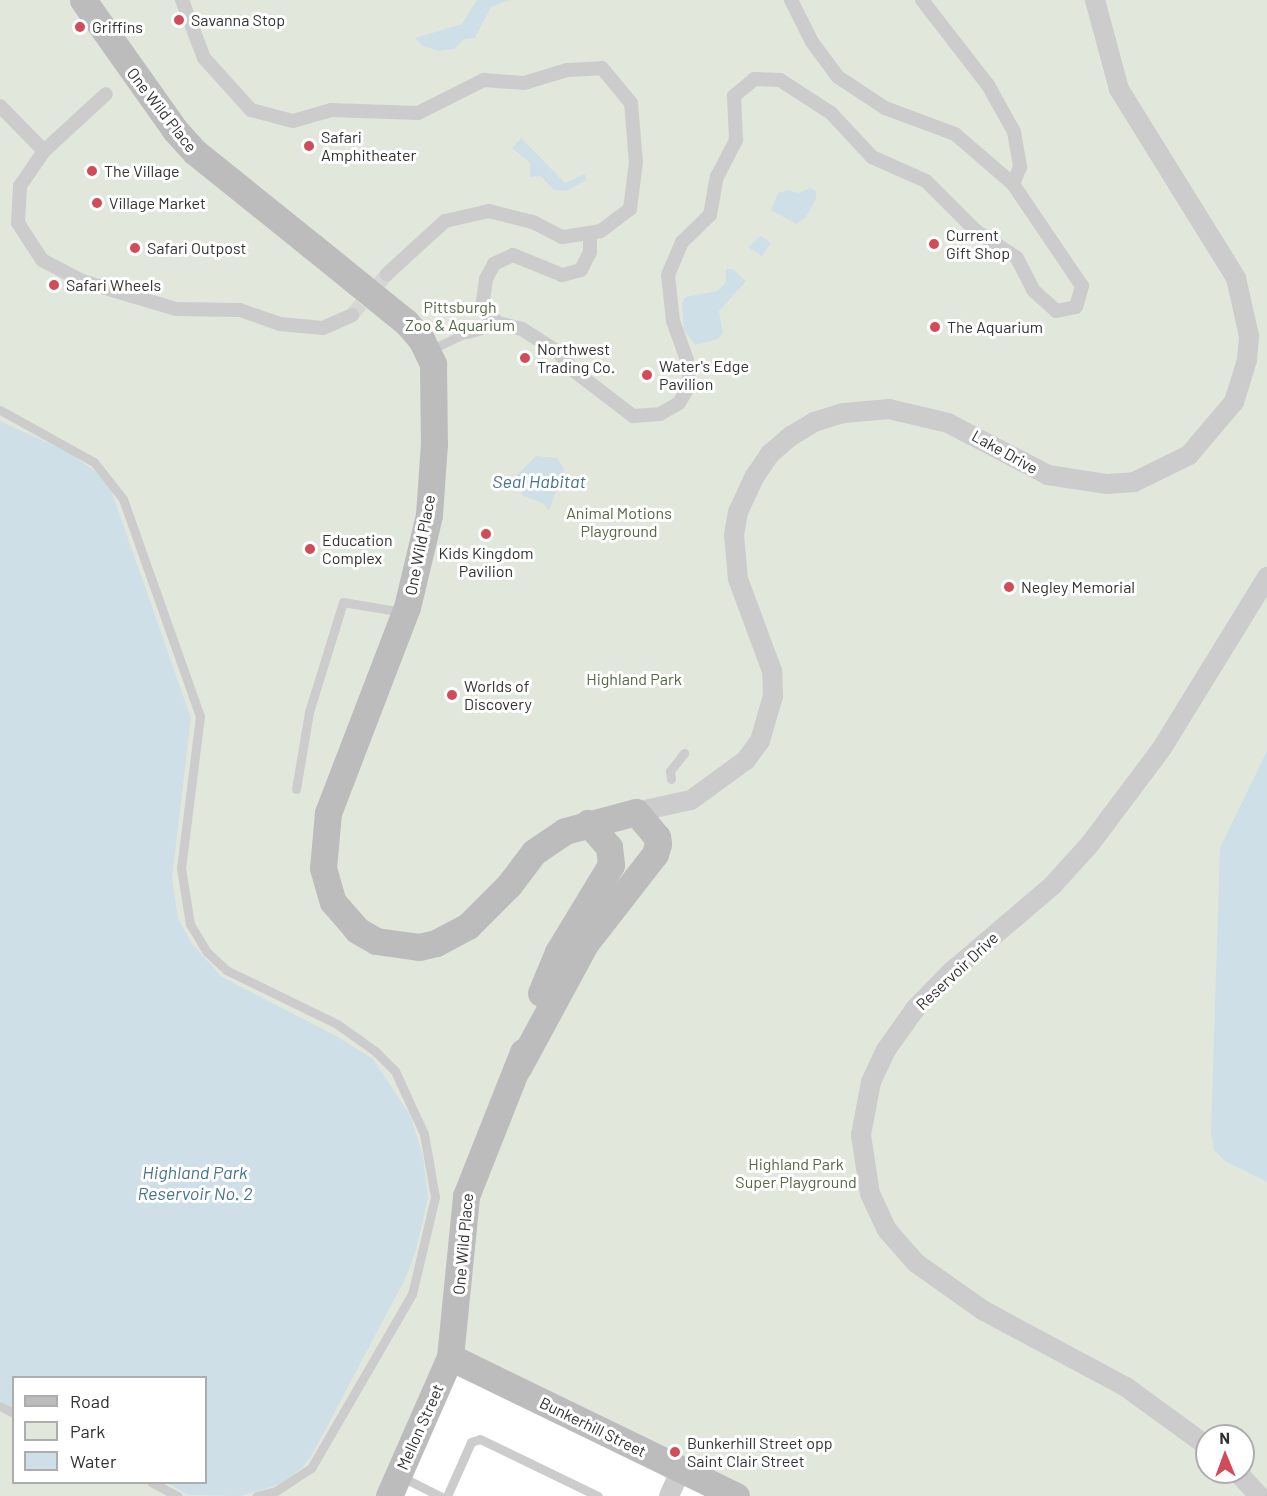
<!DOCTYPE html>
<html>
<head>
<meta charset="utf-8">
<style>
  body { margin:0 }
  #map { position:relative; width:1267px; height:1496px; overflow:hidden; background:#fff; font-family:Barlow,sans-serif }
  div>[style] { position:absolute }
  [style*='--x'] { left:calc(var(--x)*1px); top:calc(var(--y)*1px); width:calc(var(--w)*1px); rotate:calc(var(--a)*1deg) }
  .green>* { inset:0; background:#e2e7dc }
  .water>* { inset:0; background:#cedfe7 }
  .pedestrian-tunnel>* { height:14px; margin-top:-7px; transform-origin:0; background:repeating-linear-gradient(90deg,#d6d6d6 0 14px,transparent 0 21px) }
  .service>* { height:9px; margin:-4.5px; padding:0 4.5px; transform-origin:4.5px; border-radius:4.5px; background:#ccc }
  .pedestrian>* { height:14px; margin:-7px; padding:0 7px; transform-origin:7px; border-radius:7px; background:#ccc }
  .minor>* { height:20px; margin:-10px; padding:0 10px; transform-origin:10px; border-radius:10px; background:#ccc }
  .secondary>* { height:27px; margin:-13.5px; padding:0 13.5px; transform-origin:13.5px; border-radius:13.5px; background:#bcbcbc }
  .secondary-bridge>* { height:27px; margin:-13.5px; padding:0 13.5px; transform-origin:13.5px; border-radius:13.5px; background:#bcbcbc }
  .dots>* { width:16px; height:16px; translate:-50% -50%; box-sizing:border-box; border:3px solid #fff; border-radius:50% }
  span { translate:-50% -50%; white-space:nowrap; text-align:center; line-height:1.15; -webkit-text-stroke:6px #fff; paint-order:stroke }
  .poi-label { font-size:16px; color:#323232 }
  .left { translate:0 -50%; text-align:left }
  .street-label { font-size:16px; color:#323232 }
  .park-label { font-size:16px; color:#566944 }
  .water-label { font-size:18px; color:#48738b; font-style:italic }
  .legend { position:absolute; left:12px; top:1376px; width:195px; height:108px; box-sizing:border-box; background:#fff; border:2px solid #adadad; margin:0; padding:8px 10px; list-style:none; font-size:18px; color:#323232 }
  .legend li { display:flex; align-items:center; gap:12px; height:30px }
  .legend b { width:30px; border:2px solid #adadad }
  .north { position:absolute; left:1195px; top:1424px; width:60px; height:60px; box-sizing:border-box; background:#fff; border:2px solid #adadad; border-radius:50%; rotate:359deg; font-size:16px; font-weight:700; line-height:24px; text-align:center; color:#323232 }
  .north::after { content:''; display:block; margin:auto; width:21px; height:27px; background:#d14b59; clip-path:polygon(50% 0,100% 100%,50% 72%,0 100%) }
</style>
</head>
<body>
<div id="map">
  <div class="green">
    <div style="clip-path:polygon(evenodd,0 0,1267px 0,1267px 1496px,736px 1496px,450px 1358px,389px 1496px,0 1496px,0 0,14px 1378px,206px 1378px,206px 1482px,14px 1482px,14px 1378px,0 0,1207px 1436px,1243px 1436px,1243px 1472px,1207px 1472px,1207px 1436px)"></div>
  </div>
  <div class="water">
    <div style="clip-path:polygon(477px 0,509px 0,491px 7px,475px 38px,464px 39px,454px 49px,439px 51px,423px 46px,415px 38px,462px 24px)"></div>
    <div style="clip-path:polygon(521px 138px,565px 183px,585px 174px,586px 180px,567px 191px,554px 190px,541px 176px,530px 177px,530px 163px,512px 148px)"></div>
    <div style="clip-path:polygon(810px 188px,816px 191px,816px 199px,806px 217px,796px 224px,771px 210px,778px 193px,788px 190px,798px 193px)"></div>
    <div style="clip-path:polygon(761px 236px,771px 243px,762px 256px,748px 247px)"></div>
    <div style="clip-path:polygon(726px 269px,733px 269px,746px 281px,719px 311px,723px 333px,718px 339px,695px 345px,684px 330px,682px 303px,685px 297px,717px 291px,726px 282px)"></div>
    <div style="clip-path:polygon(0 421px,70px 453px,96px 472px,111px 490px,191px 718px,172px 878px,178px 918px,192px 944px,222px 977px,336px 1036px,373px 1059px,410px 1115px,423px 1156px,428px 1198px,416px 1250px,406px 1277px,313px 1453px,302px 1468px,278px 1485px,241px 1496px,189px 1495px,167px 1483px,206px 1482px,206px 1378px,14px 1378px,13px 1407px,0 1401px)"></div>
    <div style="clip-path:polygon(536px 456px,557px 458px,564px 469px,549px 511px,543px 503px,523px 496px,516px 476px)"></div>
    <div style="clip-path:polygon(1267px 751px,1267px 1182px,1225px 1161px,1214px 1150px,1211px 1133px,1220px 848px)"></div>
  </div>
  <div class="pedestrian-tunnel">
    <div style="--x:352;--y:315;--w:54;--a:-49.5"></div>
  </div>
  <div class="service">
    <div style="--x:430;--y:350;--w:42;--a:-25.3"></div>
    <div style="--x:0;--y:410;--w:107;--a:29"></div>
    <div style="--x:94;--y:462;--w:47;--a:51.9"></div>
    <div style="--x:123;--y:499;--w:230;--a:70.5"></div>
    <div style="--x:200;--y:716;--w:153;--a:97.1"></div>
    <div style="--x:181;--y:868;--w:57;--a:80.9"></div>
    <div style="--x:190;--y:924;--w:33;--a:59"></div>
    <div style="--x:207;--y:952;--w:26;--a:43"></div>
    <div style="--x:226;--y:970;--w:123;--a:25.9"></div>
    <div style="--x:337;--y:1024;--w:47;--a:35.4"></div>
    <div style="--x:375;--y:1051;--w:28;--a:45"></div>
    <div style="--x:395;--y:1071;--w:69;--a:65.3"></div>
    <div style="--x:424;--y:1134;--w:64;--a:80.1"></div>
    <div style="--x:435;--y:1197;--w:100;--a:103.3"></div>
    <div style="--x:412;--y:1294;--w:201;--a:120.1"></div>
    <div style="--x:311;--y:1468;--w:42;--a:146.7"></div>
    <div style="--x:276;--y:1491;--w:20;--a:165"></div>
    <div style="--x:671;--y:779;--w:8;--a:-97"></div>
    <div style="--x:670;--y:771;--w:23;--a:-52"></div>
    <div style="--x:296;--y:789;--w:78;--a:-80.4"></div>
    <div style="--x:309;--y:712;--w:115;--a:-72.8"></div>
    <div style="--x:343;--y:602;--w:61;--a:9.5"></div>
    <div style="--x:0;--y:1406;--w:16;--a:27"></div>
    <div style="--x:400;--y:1476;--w:45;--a:26.6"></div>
    <div style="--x:151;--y:1482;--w:30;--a:28"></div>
    <div style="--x:447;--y:1496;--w:59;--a:-66"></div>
    <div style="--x:471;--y:1442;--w:9;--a:-18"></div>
    <div style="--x:480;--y:1439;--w:131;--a:25.8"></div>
  </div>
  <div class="pedestrian">
    <div style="--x:182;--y:0;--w:62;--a:69.2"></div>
    <div style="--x:204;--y:58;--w:70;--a:47.9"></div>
    <div style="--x:251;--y:110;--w:43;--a:14.7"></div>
    <div style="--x:293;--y:121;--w:40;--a:-16"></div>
    <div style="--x:331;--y:110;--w:87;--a:2"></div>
    <div style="--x:418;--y:113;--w:74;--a:-26.6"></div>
    <div style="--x:484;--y:80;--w:40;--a:4.3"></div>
    <div style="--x:524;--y:83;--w:45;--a:-16.8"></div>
    <div style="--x:567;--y:70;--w:35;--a:-3"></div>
    <div style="--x:602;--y:68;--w:45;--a:50.4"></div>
    <div style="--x:631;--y:103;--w:59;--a:85.2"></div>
    <div style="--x:636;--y:162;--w:47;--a:97.3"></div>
    <div style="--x:630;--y:209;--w:36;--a:143"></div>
    <div style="--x:601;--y:231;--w:39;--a:171"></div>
    <div style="--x:562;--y:237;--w:34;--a:-153"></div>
    <div style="--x:532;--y:222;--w:44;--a:-165.7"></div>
    <div style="--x:489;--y:211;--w:45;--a:167.2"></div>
    <div style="--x:445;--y:221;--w:79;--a:137.6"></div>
    <div style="--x:922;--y:0;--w:108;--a:52.2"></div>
    <div style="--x:988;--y:85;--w:54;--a:61"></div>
    <div style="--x:1014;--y:132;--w:36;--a:80"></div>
    <div style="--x:1020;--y:167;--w:18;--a:112"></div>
    <div style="--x:0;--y:106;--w:63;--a:45.6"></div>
    <div style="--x:44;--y:151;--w:42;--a:124.4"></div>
    <div style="--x:20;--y:186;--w:37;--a:93"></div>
    <div style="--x:18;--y:223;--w:44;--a:57"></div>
    <div style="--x:42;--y:260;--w:45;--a:27.7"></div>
    <div style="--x:82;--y:281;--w:98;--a:16.6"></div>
    <div style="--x:176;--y:309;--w:64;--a:0.9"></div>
    <div style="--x:240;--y:310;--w:42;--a:19.3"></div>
    <div style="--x:280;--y:324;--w:43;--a:5.3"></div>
    <div style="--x:323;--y:328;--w:32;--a:-24"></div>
    <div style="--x:44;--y:151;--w:84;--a:-42.6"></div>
    <div style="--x:590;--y:233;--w:19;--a:90"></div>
    <div style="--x:590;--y:252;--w:20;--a:117"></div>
    <div style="--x:581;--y:270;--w:20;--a:165"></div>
    <div style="--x:562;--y:275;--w:53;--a:-157.8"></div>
    <div style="--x:513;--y:255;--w:21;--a:155"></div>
    <div style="--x:494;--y:264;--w:17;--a:118"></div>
    <div style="--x:486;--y:279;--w:30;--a:98"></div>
    <div style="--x:482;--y:309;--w:21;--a:41"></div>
    <div style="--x:498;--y:323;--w:25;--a:14"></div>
    <div style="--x:522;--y:329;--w:43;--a:32.6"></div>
    <div style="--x:558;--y:352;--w:23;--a:50"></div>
    <div style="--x:573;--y:370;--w:76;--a:37.5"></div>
    <div style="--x:633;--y:416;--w:27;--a:-4"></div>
    <div style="--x:660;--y:414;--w:22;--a:-30"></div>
    <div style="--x:679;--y:403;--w:21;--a:-59"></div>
    <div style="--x:690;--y:385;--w:25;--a:-97"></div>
    <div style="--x:687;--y:360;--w:41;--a:-109.7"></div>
    <div style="--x:673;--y:321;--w:46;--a:-96.2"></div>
    <div style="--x:668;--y:275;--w:36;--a:-67"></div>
    <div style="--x:682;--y:242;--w:39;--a:-44"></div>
    <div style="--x:710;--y:215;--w:39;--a:-80"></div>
    <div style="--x:717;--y:177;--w:42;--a:-62.8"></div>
    <div style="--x:736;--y:140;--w:44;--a:-92.6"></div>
    <div style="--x:734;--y:96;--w:26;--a:-40"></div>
    <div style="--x:754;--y:79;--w:26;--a:2"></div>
    <div style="--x:780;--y:80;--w:61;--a:32.9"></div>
    <div style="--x:831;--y:113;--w:60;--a:47"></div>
    <div style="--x:872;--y:157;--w:59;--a:24"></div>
    <div style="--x:926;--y:181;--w:69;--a:45"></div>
    <div style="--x:975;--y:230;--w:50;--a:33.7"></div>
    <div style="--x:1017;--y:258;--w:36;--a:63"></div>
    <div style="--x:1033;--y:290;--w:31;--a:42"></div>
    <div style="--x:1056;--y:311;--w:20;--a:-11"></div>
    <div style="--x:1076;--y:307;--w:22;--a:-74"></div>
    <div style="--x:1082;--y:286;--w:123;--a:-124.1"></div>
    <div style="--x:1013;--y:184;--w:77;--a:-139.2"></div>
    <div style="--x:955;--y:134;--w:75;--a:-159.6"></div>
    <div style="--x:885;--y:108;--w:56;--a:-146.6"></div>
    <div style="--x:838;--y:77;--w:44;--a:-126.6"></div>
    <div style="--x:812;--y:42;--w:47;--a:-116.6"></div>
    <div style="--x:468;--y:332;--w:31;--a:-17"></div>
  </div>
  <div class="minor">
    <div style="--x:636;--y:812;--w:56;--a:-12.3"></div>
    <div style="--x:691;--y:800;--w:68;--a:-36"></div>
    <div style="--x:746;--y:760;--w:24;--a:-54"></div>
    <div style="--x:760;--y:741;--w:47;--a:-73.9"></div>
    <div style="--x:773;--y:696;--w:25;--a:-92"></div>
    <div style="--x:772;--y:671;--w:98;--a:-110.3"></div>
    <div style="--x:738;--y:579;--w:44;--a:-95.2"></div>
    <div style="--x:734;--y:535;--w:23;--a:-80"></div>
    <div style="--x:738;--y:512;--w:40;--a:-65"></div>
    <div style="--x:755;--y:476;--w:27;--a:-56"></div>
    <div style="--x:770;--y:454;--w:28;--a:-41"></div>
    <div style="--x:791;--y:436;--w:27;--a:-31"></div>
    <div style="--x:814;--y:422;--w:31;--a:-17"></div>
    <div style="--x:844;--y:413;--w:45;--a:-5.1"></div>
    <div style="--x:889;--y:409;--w:61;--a:13.3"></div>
    <div style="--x:948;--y:423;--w:113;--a:27.5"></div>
    <div style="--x:1048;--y:475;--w:60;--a:8.7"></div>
    <div style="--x:1107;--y:484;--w:27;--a:-4"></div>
    <div style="--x:1134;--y:482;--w:61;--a:-26.1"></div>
    <div style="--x:1189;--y:455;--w:70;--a:-49.7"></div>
    <div style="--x:1234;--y:402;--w:44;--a:-72.8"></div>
    <div style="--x:1247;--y:360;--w:24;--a:-85"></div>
    <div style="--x:1249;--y:336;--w:59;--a:-102.6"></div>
    <div style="--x:1236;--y:278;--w:222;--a:-121.8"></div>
    <div style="--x:1119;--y:89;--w:92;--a:-105.1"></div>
    <div style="--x:1207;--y:1446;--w:100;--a:-143.9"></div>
    <div style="--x:1126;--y:1387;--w:161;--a:-151.8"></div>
    <div style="--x:984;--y:1311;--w:83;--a:-144.8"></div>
    <div style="--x:916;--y:1263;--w:44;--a:-131.3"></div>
    <div style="--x:887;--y:1230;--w:40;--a:-115"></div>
    <div style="--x:870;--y:1194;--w:60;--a:-98.7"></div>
    <div style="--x:861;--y:1135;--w:54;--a:-79.3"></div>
    <div style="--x:871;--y:1082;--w:35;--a:-65"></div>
    <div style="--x:886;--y:1050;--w:50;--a:-54.7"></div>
    <div style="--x:915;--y:1009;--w:53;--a:-45.8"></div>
    <div style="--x:952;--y:971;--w:131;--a:-40.4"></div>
    <div style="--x:1052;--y:886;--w:57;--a:-47.9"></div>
    <div style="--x:1090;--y:844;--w:120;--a:-53.1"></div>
    <div style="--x:1162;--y:748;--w:201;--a:-58.4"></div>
    <div style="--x:1237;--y:1472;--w:33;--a:47"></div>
    <div style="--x:669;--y:1496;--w:30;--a:-66"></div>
  </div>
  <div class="secondary">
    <div style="--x:83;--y:0;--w:159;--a:54.7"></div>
    <div style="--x:175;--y:130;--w:30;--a:48"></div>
    <div style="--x:195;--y:152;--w:150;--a:38.8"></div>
    <div style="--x:406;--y:322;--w:23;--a:49"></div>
    <div style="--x:421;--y:339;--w:28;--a:64"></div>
    <div style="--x:433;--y:364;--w:79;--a:89.3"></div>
    <div style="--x:434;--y:443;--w:72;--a:94"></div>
    <div style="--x:429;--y:515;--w:95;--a:103.4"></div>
    <div style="--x:407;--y:607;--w:221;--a:111"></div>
    <div style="--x:328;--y:813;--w:55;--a:95.2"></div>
    <div style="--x:323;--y:868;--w:35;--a:74"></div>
    <div style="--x:333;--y:902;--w:37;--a:49"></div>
    <div style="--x:357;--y:930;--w:22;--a:30"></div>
    <div style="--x:376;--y:941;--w:43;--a:7.9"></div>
    <div style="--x:419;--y:947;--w:17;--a:-13"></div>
    <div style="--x:436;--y:943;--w:36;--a:-28"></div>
    <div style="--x:468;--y:926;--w:58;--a:-45"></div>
    <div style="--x:509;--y:885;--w:41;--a:-52.9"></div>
    <div style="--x:534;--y:852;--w:37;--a:-34"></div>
    <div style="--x:565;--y:831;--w:73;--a:-15"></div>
    <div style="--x:636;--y:812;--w:33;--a:50"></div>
    <div style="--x:657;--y:837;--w:7;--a:82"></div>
    <div style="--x:658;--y:844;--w:10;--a:107"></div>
    <div style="--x:655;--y:854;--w:114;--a:127.9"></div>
    <div style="--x:585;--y:944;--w:141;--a:118.4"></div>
    <div style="--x:541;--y:993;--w:44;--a:-67.5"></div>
    <div style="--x:558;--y:952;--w:102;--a:-58.7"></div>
    <div style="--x:611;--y:865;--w:18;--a:-96"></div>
    <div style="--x:609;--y:847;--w:32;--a:-131"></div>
    <div style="--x:450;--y:1357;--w:318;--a:25.9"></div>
    <div style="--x:389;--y:1496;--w:152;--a:-66.3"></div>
    <div style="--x:450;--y:1357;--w:162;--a:-84.3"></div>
    <div style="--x:466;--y:1196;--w:155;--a:-68.4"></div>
  </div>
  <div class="secondary-bridge">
    <div style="--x:312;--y:246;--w:121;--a:39"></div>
  </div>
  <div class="dots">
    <div style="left:179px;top:20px;background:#d14b59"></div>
    <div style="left:80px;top:27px;background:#d14b59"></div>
    <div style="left:309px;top:146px;background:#d14b59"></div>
    <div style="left:92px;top:171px;background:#d14b59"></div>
    <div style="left:97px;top:203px;background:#d14b59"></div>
    <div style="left:934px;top:244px;background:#d14b59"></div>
    <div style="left:135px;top:248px;background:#d14b59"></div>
    <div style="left:54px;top:285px;background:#d14b59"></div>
    <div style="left:935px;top:327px;background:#d14b59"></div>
    <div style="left:525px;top:358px;background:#d14b59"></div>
    <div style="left:647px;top:375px;background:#d14b59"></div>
    <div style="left:486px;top:534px;background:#d14b59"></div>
    <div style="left:310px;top:549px;background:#d14b59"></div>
    <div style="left:1009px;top:587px;background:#d14b59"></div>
    <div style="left:452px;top:695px;background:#d14b59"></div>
    <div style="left:675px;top:1452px;background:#d14b59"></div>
  </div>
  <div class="poi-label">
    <span class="left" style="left:191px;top:20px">Savanna Stop</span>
    <span class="left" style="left:92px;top:27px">Griffins</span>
    <span class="left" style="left:321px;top:146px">Safari<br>Amphitheater</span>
    <span class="left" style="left:104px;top:171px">The Village</span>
    <span class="left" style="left:109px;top:203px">Village Market</span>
    <span class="left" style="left:946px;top:244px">Current<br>Gift Shop</span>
    <span class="left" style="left:147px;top:248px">Safari Outpost</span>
    <span class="left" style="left:66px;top:285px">Safari Wheels</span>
    <span class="left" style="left:947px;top:327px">The Aquarium</span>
    <span class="left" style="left:537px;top:358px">Northwest<br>Trading Co.</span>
    <span class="left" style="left:659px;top:375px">Water's Edge<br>Pavilion</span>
    <span class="left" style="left:322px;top:549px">Education<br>Complex</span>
    <span style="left:486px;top:562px">Kids Kingdom<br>Pavilion</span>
    <span class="left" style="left:1021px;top:587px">Negley Memorial</span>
    <span class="left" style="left:464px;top:695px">Worlds of<br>Discovery</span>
    <span class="left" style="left:687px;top:1452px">Bunkerhill Street opp<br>Saint Clair Street</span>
  </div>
  <div class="street-label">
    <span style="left:162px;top:110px;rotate:52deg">One Wild Place</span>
    <span style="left:1005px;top:452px;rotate:29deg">Lake Drive</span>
    <span style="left:420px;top:545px;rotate:-79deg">One Wild Place</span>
    <span style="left:957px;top:971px;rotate:-43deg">Reservoir Drive</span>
    <span style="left:463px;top:1244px;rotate:-85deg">One Wild Place</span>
    <span style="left:420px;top:1427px;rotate:-66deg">Mellon Street</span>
    <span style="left:593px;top:1427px;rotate:26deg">Bunkerhill Street</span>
  </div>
  <div class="park-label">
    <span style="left:460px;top:316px">Pittsburgh<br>Zoo &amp; Aquarium</span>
    <span style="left:619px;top:522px">Animal Motions<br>Playground</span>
    <span style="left:634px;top:679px">Highland Park</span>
    <span style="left:796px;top:1173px">Highland Park<br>Super Playground</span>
  </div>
  <div class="water-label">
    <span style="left:539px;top:481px">Seal Habitat</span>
    <span style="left:195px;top:1183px">Highland Park<br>Reservoir No. 2</span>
  </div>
  <ul class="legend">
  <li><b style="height:8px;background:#bcbcbc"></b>Road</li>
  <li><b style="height:16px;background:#e2e7dc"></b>Park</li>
  <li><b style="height:16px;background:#cedfe7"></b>Water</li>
  </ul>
  <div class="north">N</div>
</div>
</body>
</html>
